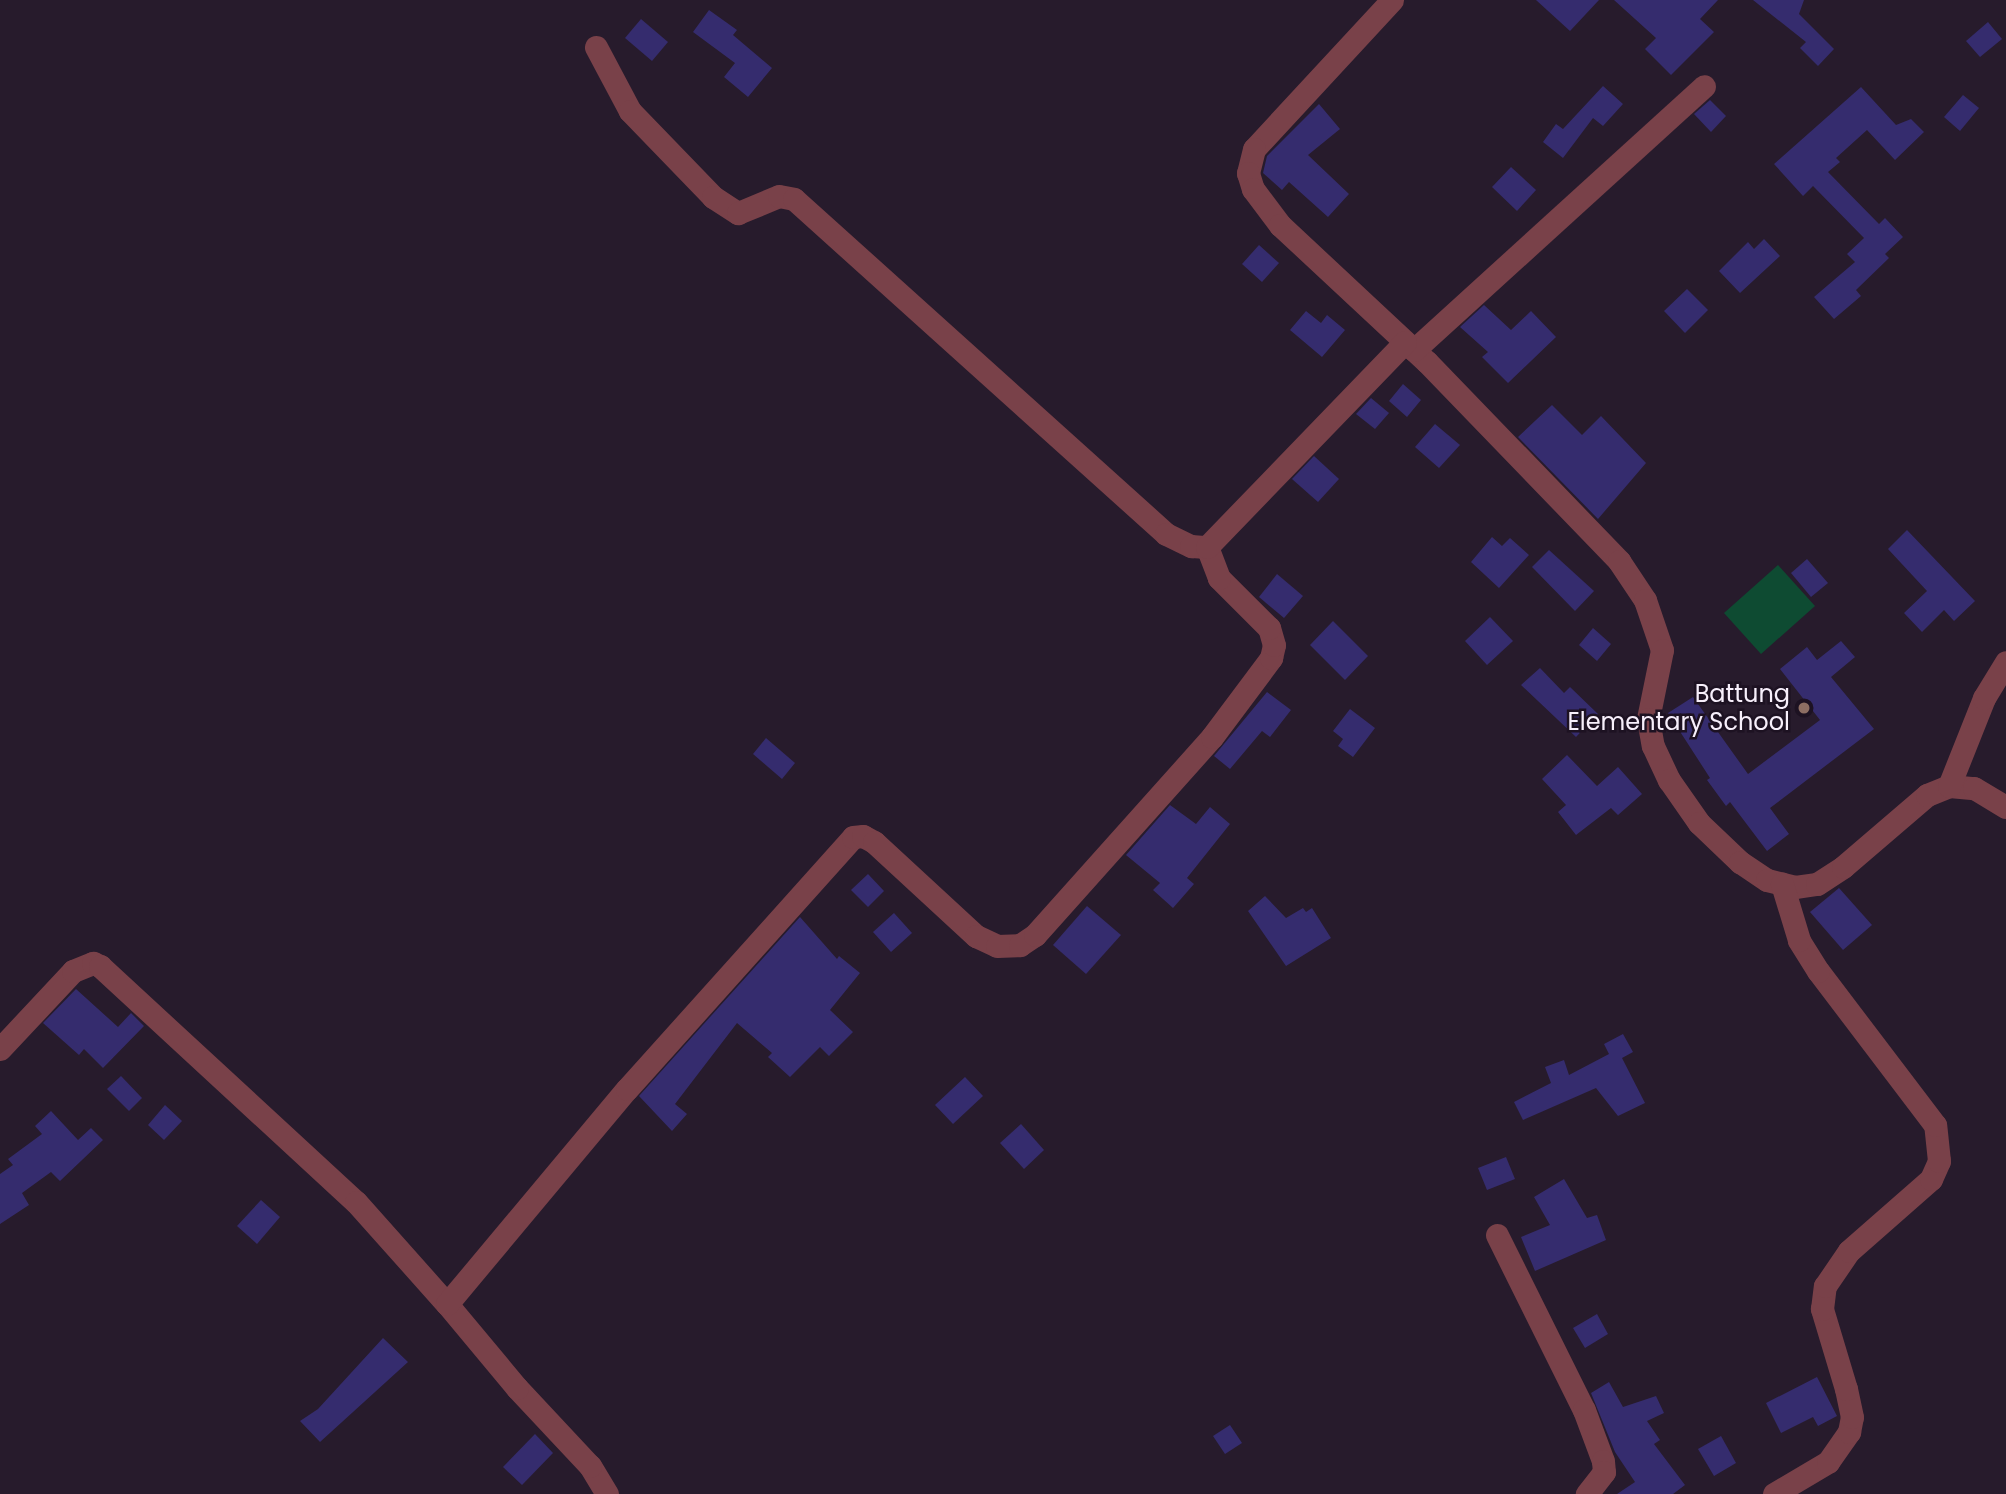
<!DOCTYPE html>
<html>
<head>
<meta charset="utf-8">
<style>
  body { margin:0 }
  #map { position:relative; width:2006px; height:1494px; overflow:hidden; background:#271b2c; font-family:Poppins,sans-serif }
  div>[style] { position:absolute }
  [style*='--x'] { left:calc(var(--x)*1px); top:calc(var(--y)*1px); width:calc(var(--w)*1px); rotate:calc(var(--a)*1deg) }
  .green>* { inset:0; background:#0e4b32 }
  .building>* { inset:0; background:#352c6e }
  .street>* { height:23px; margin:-11.5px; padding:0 11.5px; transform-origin:11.5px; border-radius:11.5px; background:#794149 }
  .dots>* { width:19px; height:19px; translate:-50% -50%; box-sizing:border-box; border:4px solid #1d1222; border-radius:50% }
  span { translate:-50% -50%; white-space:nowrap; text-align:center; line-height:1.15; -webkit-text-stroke:5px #1d1222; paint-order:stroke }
  .poi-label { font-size:24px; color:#f7effb }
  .right { translate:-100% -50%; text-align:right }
</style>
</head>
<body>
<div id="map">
  <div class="green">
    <div style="clip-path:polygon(1778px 565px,1815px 606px,1761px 654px,1724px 613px)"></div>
  </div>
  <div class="building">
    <div style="clip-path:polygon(1536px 0,1599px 0,1570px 31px)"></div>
    <div style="clip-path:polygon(1614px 0,1718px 0,1700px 19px,1714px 32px,1671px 75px,1645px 49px,1656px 38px)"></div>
    <div style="clip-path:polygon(1753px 0,1804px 0,1799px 14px,1834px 49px,1818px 66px,1800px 48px,1806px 42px)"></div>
    <div style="clip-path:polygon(709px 10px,737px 30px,733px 35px,772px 68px,748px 97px,724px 77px,735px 63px,693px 32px)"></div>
    <div style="clip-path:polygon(641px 19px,668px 42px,652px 61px,625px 38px)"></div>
    <div style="clip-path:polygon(1988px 22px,2002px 39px,1980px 57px,1966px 41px)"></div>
    <div style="clip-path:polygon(1603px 86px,1623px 104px,1603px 126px,1593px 118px,1563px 158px,1543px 142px,1556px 124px,1563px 129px)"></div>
    <div style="clip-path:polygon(1861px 87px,1896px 125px,1911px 119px,1924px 132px,1895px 160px,1867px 130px,1836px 158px,1840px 162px,1828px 172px,1879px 224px,1885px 218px,1903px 237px,1885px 254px,1889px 258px,1856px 290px,1861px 296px,1834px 319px,1814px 297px,1855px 262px,1847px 254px,1864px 238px,1813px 186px,1803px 196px,1774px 164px)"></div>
    <div style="clip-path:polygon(1963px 95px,1979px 108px,1960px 131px,1944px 117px)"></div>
    <div style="clip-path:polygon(1710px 100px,1726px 116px,1711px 132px,1694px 114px)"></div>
    <div style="clip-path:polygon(1319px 104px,1340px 129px,1308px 155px,1349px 194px,1328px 217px,1289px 182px,1282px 190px,1263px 173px,1267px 156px)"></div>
    <div style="clip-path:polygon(1511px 167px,1536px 190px,1517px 211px,1492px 187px)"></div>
    <div style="clip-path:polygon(1764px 239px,1780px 256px,1740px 293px,1719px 271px,1748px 242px,1754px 249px)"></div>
    <div style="clip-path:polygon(1259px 245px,1279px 263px,1262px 282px,1242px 264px)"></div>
    <div style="clip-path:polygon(1687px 289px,1708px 310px,1685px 333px,1664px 311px)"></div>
    <div style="clip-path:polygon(1484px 305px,1511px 330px,1531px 311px,1556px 337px,1508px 383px,1482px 357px,1488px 352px,1460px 327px)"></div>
    <div style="clip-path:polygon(1306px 311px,1321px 323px,1327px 315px,1345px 330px,1322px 357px,1290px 330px)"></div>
    <div style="clip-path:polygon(1403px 384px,1421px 400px,1407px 417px,1389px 401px)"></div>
    <div style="clip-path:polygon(1371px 398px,1389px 413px,1375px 429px,1356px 414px)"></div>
    <div style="clip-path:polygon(1552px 405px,1582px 435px,1601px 416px,1646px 463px,1598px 519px,1518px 437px)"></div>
    <div style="clip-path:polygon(1435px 424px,1460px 445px,1439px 468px,1415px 447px)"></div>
    <div style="clip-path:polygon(1314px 456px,1339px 479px,1318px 502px,1292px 479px)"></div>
    <div style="clip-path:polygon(1907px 530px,1975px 601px,1954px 621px,1944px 610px,1922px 632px,1904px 613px,1927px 591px,1888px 549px)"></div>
    <div style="clip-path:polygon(1492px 537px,1502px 546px,1510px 538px,1529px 555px,1499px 588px,1471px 562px)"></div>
    <div style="clip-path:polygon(1549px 550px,1594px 591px,1575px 611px,1532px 567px)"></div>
    <div style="clip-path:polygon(1807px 559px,1828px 583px,1811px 597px,1791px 573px)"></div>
    <div style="clip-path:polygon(1277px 574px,1303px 596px,1284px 618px,1259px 597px)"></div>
    <div style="clip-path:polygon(1490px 617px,1513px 641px,1487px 665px,1465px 641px)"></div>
    <div style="clip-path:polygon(1333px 621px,1368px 656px,1345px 680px,1310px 645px)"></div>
    <div style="clip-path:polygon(1593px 628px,1611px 644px,1597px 661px,1579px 645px)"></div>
    <div style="clip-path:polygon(1841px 641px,1855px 657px,1831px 677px,1874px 729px,1770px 808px,1789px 834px,1767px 851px,1730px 802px,1726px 806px,1707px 780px,1710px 778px,1668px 713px,1693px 697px,1748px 774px,1820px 720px,1780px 669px,1807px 647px,1817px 660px)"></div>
    <div style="clip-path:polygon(1540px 668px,1564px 693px,1570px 687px,1598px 714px,1576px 737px,1521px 685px)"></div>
    <div style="clip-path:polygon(1267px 692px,1291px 710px,1270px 737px,1262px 731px,1230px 769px,1214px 756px)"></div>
    <div style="clip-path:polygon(1350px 709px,1375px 728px,1353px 757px,1338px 746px,1343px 739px,1333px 731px)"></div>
    <div style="clip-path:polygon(766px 738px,795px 763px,782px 779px,753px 754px)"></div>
    <div style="clip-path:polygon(1567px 755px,1597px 786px,1618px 767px,1642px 794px,1618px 815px,1611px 808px,1576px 835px,1558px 812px,1566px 805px,1542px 779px)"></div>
    <div style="clip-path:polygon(1170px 805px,1196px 824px,1210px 807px,1230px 824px,1187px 878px,1194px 884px,1173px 908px,1153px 890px,1160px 883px,1126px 855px)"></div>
    <div style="clip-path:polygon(868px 874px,884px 891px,868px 907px,851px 890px)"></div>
    <div style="clip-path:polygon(1839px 888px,1872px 925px,1843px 950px,1810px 912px)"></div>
    <div style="clip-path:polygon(1265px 896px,1286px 918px,1303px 908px,1306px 912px,1312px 908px,1331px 938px,1286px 966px,1248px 911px)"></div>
    <div style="clip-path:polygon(1087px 906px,1121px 935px,1086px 974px,1053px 945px)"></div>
    <div style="clip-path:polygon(894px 913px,912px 933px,891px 952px,873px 932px)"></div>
    <div style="clip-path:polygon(800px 917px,837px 959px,839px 956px,860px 973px,830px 1010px,853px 1032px,829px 1056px,820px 1047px,790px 1077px,768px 1057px,772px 1053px,737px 1023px,675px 1104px,687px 1114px,672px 1131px,639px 1096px)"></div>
    <div style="clip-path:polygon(76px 989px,118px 1027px,131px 1013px,144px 1026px,103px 1068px,84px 1049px,79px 1055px,43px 1023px)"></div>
    <div style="clip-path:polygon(1623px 1034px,1633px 1052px,1622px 1058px,1645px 1103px,1618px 1116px,1596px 1088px,1523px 1120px,1514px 1102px,1551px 1083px,1545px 1067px,1564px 1060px,1569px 1075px,1609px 1054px,1604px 1044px)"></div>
    <div style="clip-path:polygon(121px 1076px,142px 1098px,129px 1111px,107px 1089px)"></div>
    <div style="clip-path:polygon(965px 1077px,983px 1096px,953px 1124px,935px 1105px)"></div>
    <div style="clip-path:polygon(165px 1105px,182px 1121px,164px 1140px,148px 1125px)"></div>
    <div style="clip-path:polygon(51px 1111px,78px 1140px,91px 1128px,103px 1140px,60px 1181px,51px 1172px,22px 1193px,29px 1205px,0 1224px,0 1174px,13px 1165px,8px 1159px,42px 1134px,35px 1126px)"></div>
    <div style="clip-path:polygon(1021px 1124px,1044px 1150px,1024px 1169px,1000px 1143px)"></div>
    <div style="clip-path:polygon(1506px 1157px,1515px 1179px,1487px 1190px,1478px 1168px)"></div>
    <div style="clip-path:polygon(1564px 1179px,1587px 1218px,1597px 1215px,1606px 1240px,1535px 1271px,1521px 1237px,1550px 1225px,1534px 1197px)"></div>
    <div style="clip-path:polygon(261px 1200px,280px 1217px,257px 1244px,237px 1226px)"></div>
    <div style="clip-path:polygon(1597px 1314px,1608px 1334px,1585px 1348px,1573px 1328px)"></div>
    <div style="clip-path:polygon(383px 1338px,408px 1362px,320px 1442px,300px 1421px,318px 1409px)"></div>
    <div style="clip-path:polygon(1817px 1377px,1837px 1416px,1818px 1426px,1813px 1417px,1781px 1433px,1766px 1403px)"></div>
    <div style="clip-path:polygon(1609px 1382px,1623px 1407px,1656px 1396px,1664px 1413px,1647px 1421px,1660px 1440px,1654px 1444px,1685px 1485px,1673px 1494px,1617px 1494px,1635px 1482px,1615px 1452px,1591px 1393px)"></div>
    <div style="clip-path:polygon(1230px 1425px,1242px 1443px,1225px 1454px,1213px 1436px)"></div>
    <div style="clip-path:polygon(535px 1434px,553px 1453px,522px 1485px,503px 1467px)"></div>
    <div style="clip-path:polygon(1721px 1436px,1736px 1463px,1714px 1476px,1698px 1449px)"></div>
  </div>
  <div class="street">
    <div style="--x:1392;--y:0;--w:203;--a:132.8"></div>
    <div style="--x:1254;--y:149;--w:25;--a:104"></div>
    <div style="--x:1248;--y:173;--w:17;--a:73"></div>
    <div style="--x:1253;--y:189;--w:45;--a:53.1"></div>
    <div style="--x:1280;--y:225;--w:201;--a:43"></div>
    <div style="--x:1427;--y:362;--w:277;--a:46"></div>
    <div style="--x:1619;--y:561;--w:47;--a:56.3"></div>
    <div style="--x:1645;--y:600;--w:53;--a:71.2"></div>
    <div style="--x:1662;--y:650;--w:70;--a:101.5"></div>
    <div style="--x:1648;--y:719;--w:27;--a:80"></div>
    <div style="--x:1653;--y:746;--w:38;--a:65"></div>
    <div style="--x:1669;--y:780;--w:52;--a:55.1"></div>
    <div style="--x:1699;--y:823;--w:57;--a:43.6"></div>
    <div style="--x:1740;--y:862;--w:32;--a:34"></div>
    <div style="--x:1767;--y:880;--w:29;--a:14"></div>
    <div style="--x:1795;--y:887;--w:22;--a:-8"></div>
    <div style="--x:1817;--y:884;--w:31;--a:-33"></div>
    <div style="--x:1843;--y:867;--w:111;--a:-40.6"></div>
    <div style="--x:1927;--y:795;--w:24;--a:-22"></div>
    <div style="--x:1949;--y:786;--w:25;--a:5"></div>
    <div style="--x:1974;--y:788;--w:37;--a:31"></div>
    <div style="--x:596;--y:47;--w:72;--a:62"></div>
    <div style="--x:630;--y:111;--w:120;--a:46"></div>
    <div style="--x:713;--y:197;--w:30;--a:33"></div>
    <div style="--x:738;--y:213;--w:44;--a:-22.5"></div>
    <div style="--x:779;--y:196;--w:15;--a:11"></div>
    <div style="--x:794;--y:199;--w:501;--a:42"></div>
    <div style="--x:1166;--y:534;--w:28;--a:26"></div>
    <div style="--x:1191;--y:546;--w:16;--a:4"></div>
    <div style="--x:1414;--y:350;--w:392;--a:-42.3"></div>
    <div style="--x:1949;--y:786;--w:95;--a:-68.3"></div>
    <div style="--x:1984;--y:698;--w:42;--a:-58.6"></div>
    <div style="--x:0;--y:1049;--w:107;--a:-46.9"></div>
    <div style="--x:73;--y:971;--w:22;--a:-22"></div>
    <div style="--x:93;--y:963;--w:8;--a:23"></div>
    <div style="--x:100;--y:966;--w:348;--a:42.7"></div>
    <div style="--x:356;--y:1202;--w:137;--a:48.3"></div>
    <div style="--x:1497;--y:1235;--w:195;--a:63.6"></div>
    <div style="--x:1584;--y:1410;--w:54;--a:69.6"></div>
    <div style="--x:1603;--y:1461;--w:11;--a:85"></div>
    <div style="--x:1604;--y:1472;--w:28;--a:128"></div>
    <div style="--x:607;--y:1494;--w:33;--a:-121"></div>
    <div style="--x:590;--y:1466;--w:107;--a:-133.1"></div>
    <div style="--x:517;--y:1388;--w:109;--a:-129.8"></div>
    <div style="--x:447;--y:1304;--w:280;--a:-50.1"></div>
    <div style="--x:627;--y:1089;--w:338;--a:-48.1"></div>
    <div style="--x:853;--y:837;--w:10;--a:-6"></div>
    <div style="--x:863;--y:836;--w:13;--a:29"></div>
    <div style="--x:874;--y:842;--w:139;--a:42.7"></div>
    <div style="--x:976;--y:936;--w:23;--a:25"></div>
    <div style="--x:997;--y:946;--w:23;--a:-2"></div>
    <div style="--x:1020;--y:945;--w:18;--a:-34"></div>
    <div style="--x:1035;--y:935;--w:266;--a:-48.2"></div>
    <div style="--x:1212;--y:737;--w:99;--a:-53.2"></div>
    <div style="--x:1271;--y:658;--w:13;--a:-77"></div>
    <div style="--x:1274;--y:645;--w:18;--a:-106"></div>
    <div style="--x:1269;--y:628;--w:71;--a:-135"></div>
    <div style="--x:1219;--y:578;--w:33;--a:-111"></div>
    <div style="--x:1207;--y:547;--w:285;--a:-46"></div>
    <div style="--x:1774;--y:1494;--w:63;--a:-30.7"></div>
    <div style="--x:1828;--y:1462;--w:37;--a:-55"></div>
    <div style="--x:1849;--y:1432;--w:15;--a:-79"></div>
    <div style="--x:1852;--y:1417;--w:29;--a:-102"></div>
    <div style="--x:1846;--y:1389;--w:84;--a:-106.7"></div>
    <div style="--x:1822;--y:1309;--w:23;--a:-83"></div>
    <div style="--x:1825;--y:1286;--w:42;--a:-55.6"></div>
    <div style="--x:1849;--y:1251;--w:109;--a:-41.3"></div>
    <div style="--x:1931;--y:1179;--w:20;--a:-66"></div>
    <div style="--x:1939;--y:1161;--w:36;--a:-96"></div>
    <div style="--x:1935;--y:1125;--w:193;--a:-127.2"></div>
    <div style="--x:1818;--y:971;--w:36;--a:-122"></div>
    <div style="--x:1799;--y:940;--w:59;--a:-106.9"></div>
  </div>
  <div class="dots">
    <div style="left:1804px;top:708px;background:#8d6e63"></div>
  </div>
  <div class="poi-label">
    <span class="right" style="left:1790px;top:708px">Battung<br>Elementary School</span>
  </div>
</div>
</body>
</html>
